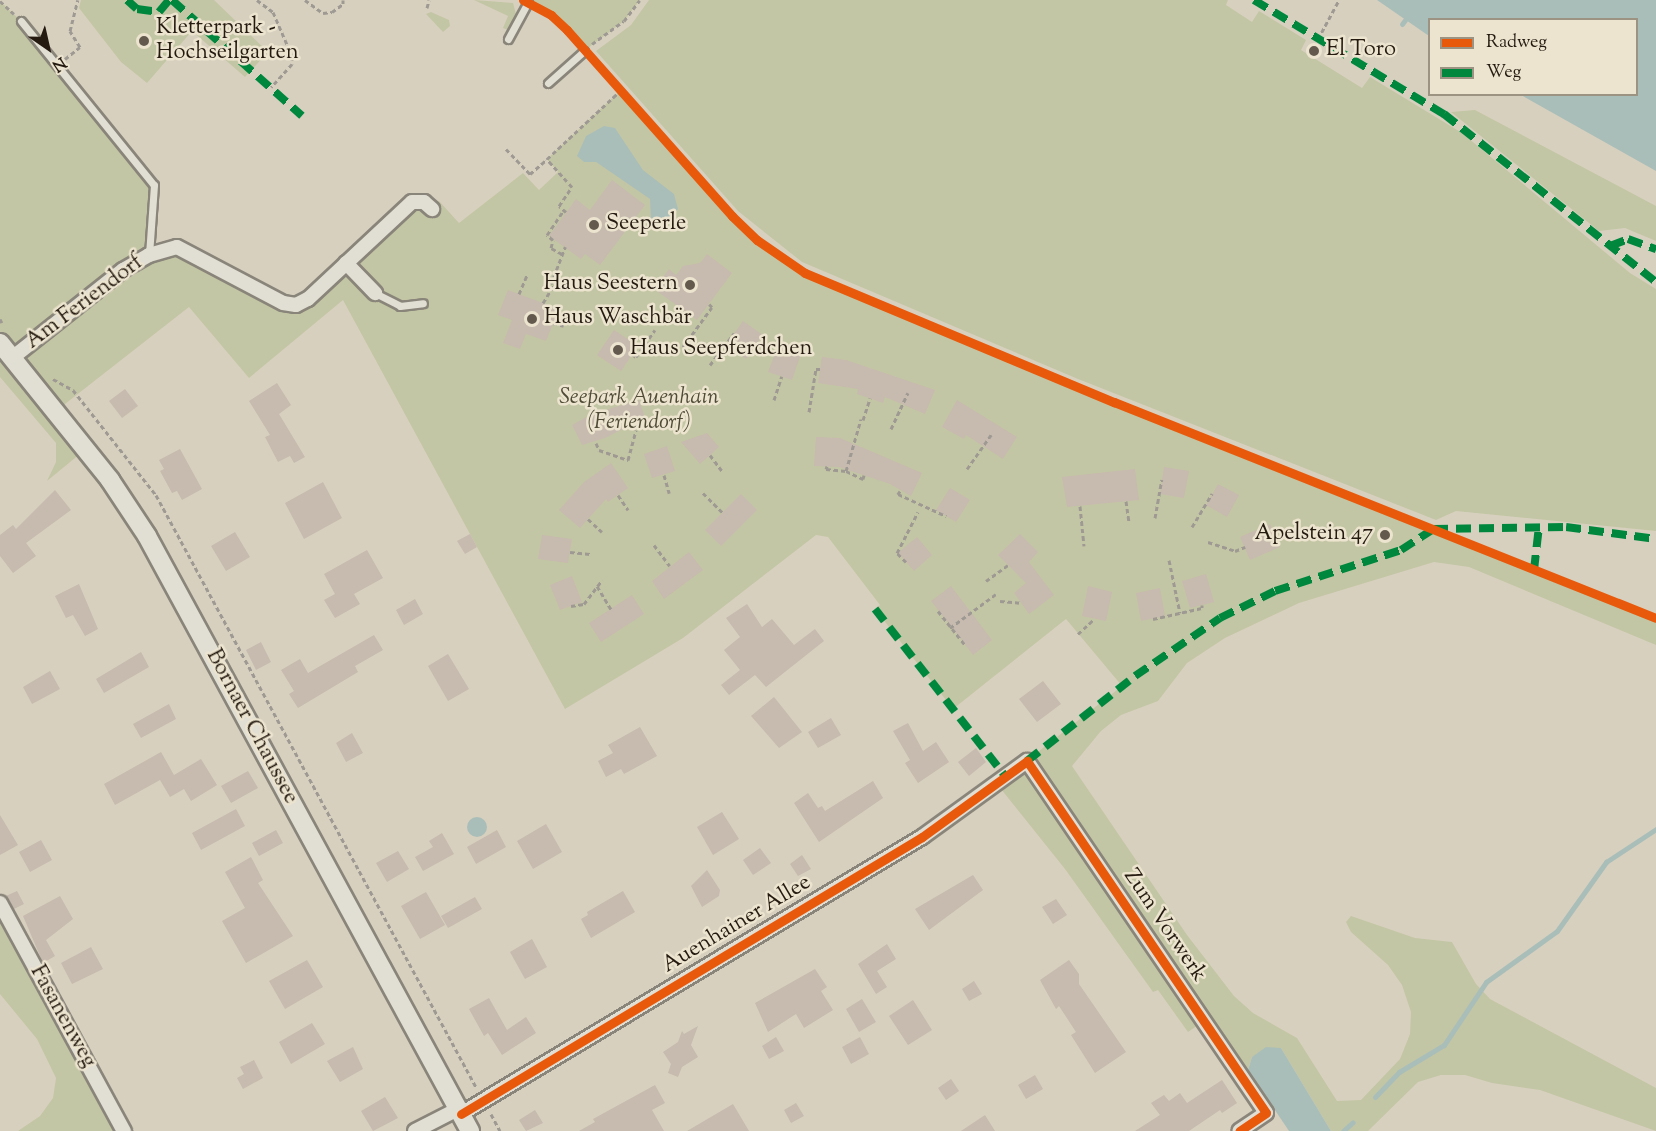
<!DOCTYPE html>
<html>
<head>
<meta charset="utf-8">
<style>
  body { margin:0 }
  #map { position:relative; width:1656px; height:1131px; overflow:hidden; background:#d7d0bf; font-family:"Sorts Mill Goudy",serif }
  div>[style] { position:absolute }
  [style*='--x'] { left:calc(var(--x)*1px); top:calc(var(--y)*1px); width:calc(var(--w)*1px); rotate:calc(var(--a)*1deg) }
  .green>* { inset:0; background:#c3c6a4 }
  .water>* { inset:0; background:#aabeb9 }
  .round { border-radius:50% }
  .stream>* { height:5px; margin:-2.5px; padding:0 2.5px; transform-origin:2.5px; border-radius:2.5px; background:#aabeb9 }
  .building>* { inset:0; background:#c7baae }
  .path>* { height:3px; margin-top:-1.5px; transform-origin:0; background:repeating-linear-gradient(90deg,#9e9a93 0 4.5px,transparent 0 7.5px) }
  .roads { filter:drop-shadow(2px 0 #8a857a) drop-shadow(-2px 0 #8a857a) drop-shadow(0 2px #8a857a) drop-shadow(0 -2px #8a857a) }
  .service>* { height:7px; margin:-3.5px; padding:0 3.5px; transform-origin:3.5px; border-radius:3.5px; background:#e1ded4 }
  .minor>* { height:14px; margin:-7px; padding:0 7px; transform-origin:7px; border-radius:7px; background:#e1ded4 }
  .tertiary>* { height:18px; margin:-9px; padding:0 9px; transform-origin:9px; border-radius:9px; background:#e1ded4 }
  .quiet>* { height:8px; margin-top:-4px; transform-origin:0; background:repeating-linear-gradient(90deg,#00873e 0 15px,transparent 0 23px) }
  .cycleway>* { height:9px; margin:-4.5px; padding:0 4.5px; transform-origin:4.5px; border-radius:4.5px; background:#e8590c }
  .dots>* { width:16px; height:16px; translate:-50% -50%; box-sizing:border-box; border:3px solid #ece4cf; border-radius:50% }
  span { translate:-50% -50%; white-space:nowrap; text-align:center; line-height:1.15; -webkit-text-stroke:5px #ece4cf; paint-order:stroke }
  .poi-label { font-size:22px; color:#251a10 }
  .left { translate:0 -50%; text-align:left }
  .right { translate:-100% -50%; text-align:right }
  .street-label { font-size:22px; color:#251a10 }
  .park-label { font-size:22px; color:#4f4b36; font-style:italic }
  .legend { position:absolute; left:1428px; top:18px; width:210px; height:78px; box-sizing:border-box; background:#ece4cf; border:2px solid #9c9383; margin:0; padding:8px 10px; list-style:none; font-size:18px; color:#251a10 }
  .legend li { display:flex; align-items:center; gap:12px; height:30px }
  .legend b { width:30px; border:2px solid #9c9383 }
  .north { position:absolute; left:18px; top:18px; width:60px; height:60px; -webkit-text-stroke:4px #ece4cf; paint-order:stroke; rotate:146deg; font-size:16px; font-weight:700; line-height:24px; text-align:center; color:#251a10 }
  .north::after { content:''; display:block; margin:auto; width:21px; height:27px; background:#251a10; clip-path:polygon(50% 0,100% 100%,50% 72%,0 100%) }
</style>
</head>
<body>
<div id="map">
  <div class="green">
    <div style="clip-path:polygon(81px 0,214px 0,268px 52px,245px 77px,192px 31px,147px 83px,121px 62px,79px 8px)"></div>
    <div style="clip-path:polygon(474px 0,513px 3px,516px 14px,508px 30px,503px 28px,508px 16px)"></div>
    <div style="clip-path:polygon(523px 0,640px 0,624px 21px,584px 51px,551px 15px)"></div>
    <div style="clip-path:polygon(649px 0,1228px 0,1226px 5px,1252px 22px,1259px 11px,1306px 40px,1301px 50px,1362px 88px,1370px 77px,1462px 133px,1630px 273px,1656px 289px,1656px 531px,1456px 511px,1436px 520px,1078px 379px,802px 262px,738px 211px,596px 51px,631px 25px)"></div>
    <div style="clip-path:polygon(0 1px,21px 21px,154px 185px,150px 255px,177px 247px,296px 305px,412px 202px,432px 209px,439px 201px,459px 223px,523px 173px,539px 190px,558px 172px,547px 159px,620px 91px,732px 216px,757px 240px,805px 273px,1114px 402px,1656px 618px,1656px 645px,1469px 567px,1434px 562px,1299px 603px,1225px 638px,1187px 663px,1158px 701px,1121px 715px,1101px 731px,1072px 766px,1187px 935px,1234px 996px,1253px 1013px,1297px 1038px,1337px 1101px,1361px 1100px,1400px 1059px,1410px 1034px,1411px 1012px,1402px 985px,1388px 965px,1351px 932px,1346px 922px,1351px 916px,1415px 938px,1452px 942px,1476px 984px,1490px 999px,1656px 1088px,1656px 1131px,1540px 1090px,1492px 1083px,1465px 1075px,1441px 1075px,1418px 1082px,1368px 1131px,1331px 1131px,1281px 1048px,1252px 1057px,1248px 1070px,1240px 1075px,1204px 1021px,1188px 1032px,1158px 990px,1153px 992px,1065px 869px,997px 784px,1122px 686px,1066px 619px,953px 709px,875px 609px,880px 605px,828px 537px,816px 535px,683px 638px,565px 709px,343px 300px,249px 378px,189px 307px,56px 411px,86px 449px,47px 481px,56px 462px,56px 443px,0 377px)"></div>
    <div style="clip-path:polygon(431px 12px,449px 20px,450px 26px,443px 32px,426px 14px)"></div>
    <div style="clip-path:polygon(1475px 110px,1656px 206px,1656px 241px,1625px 228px,1599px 231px,1451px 112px)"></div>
    <div style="clip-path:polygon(0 903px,124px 1131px,18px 1131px,40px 1116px,53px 1098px,56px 1078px,37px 1039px,0 994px)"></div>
  </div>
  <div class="water">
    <div style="clip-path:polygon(1377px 0,1656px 0,1656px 171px,1521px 95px,1636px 94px,1636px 20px,1430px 20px,1429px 36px)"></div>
    <div style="clip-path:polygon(604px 126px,615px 128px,643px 170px,674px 194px,678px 209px,661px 229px,651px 221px,650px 199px,596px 162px,584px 162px,577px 156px,586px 136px)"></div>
    <div class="round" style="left:467px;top:817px;width:20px;height:20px"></div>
    <div style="clip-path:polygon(1266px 1047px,1281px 1048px,1331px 1131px,1289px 1131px,1248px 1070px,1252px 1057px)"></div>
  </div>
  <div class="stream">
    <div style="--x:1402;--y:24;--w:5;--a:-53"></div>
    <div style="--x:1375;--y:1097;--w:35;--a:-46"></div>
    <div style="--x:1399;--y:1072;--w:52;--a:-31"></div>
    <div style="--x:1444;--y:1045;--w:76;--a:-56.3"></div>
    <div style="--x:1486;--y:982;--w:87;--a:-35.7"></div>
    <div style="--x:1557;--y:931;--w:85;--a:-54.6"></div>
    <div style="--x:1606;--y:862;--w:60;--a:-33.4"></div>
    <div style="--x:1343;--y:1131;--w:13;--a:-42"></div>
  </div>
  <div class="building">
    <div style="clip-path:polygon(612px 180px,645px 205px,600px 265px,585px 254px,581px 259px,549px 236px,576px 199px,590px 210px)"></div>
    <div style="clip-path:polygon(707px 254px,732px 273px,697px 320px,654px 289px,669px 269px,676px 275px,683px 266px,700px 263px)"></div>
    <div style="clip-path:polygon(508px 290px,559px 309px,546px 341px,526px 334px,520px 349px,503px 343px,512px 320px,498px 315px)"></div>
    <div style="clip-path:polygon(743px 321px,763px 335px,746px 359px,726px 345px)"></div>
    <div style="clip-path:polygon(614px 330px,638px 346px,621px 371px,597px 355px)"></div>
    <div style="clip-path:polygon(779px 343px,802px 351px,792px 380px,768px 372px)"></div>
    <div style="clip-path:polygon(822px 357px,846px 360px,935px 390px,925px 414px,885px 397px,883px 403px,857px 394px,858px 389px,818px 383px)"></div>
    <div style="clip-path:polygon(277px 383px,291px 405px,279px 414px,305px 457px,294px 463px,290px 456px,278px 462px,265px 437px,270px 435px,249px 401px)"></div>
    <div style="clip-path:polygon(125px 389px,138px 406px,122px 418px,109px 401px)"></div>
    <div style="clip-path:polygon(639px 400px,645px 418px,605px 438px,582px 445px,572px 425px,592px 414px)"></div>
    <div style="clip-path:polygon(957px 400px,1017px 437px,1003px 459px,966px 435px,964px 439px,942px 427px)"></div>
    <div style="clip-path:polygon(707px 433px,719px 447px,700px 464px,681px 442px)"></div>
    <div style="clip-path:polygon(816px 437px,840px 438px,922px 473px,911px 496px,890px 484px,839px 467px,814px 466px)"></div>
    <div style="clip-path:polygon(667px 446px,675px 471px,652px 478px,644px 454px)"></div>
    <div style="clip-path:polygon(180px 449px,202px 489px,182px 500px,177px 491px,172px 493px,160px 471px,164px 469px,159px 460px)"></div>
    <div style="clip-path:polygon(611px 463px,628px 488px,608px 502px,606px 499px,580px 528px,559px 510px,584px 482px)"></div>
    <div style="clip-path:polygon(1164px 467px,1189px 471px,1184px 498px,1160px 494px)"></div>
    <div style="clip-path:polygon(1135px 469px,1139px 500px,1067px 507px,1062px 477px)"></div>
    <div style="clip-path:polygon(323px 482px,342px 518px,304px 539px,285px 503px)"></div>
    <div style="clip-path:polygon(1218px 484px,1239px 495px,1227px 517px,1206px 505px)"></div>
    <div style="clip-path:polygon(950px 488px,970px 500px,956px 522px,936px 510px)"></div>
    <div style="clip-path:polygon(55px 490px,71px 510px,26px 543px,36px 556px,13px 573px,0 556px,0 535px,13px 525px,16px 529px)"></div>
    <div style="clip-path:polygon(741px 494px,757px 510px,721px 546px,705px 530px)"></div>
    <div style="clip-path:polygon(1270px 524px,1280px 547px,1250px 560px,1240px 537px)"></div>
    <div style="clip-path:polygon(235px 532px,250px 557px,226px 571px,211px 546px)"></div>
    <div style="clip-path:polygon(470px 534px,477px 547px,465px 554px,457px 541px)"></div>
    <div style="clip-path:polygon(1020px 534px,1038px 552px,1029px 562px,1054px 595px,1029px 614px,1014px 593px,1026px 583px,998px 555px)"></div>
    <div style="clip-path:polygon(542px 535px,572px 539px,568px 563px,538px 559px)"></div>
    <div style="clip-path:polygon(917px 537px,932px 555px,914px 571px,898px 553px)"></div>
    <div style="clip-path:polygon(367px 550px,383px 578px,354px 594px,360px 604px,335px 618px,324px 600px,335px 594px,324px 574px)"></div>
    <div style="clip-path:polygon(689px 552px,703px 570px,664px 599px,652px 581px)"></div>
    <div style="clip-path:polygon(1206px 574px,1214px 602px,1190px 608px,1182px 581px)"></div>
    <div style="clip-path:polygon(572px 576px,582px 602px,560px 610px,550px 585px)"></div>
    <div style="clip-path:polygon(79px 584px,98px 629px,85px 636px,73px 615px,66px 618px,55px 596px)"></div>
    <div style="clip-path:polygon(951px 586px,992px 640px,973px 655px,931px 601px)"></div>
    <div style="clip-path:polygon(1088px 586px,1112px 592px,1106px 621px,1082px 616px)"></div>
    <div style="clip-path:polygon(1160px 588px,1165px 616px,1141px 621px,1136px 593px)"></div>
    <div style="clip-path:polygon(632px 595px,644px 614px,601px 642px,589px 623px)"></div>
    <div style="clip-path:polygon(415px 599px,423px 614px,404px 625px,396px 610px)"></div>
    <div style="clip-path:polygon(747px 604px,762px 627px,772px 619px,794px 645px,815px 629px,824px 641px,766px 687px,755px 675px,729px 695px,721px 685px,740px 670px,724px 650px,740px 637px,726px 618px)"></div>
    <div style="clip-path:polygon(374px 635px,383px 650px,355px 666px,358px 672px,298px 708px,289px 694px,294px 691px,281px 670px,300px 659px,308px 673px)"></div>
    <div style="clip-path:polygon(261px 642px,271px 662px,256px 670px,246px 650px)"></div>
    <div style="clip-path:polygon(141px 652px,149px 667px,104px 693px,96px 679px)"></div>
    <div style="clip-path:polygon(448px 654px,469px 689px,448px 701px,428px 666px)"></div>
    <div style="clip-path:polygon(50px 671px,60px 689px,32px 704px,23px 687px)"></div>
    <div style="clip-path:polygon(1043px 681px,1061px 704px,1037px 722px,1019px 699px)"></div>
    <div style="clip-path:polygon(774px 697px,802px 732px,779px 748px,751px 716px)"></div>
    <div style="clip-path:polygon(169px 704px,176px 719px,141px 738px,133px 724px)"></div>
    <div style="clip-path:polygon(831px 718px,841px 735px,818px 748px,808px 732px)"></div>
    <div style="clip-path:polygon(908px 723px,923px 751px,936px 742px,949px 762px,918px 783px,905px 763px,910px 760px,893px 731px)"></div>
    <div style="clip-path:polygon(640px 727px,657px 756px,624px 774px,621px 769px,606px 777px,598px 761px,613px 753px,608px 745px)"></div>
    <div style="clip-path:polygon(352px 733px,363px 753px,346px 762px,336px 743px)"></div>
    <div style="clip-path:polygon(976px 748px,986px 762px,969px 776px,958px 762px)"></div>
    <div style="clip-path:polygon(161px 752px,174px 775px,201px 759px,217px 785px,191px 801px,184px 789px,170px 797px,160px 780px,115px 805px,104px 784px)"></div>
    <div style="clip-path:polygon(248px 771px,258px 788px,231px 803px,221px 786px)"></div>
    <div style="clip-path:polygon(873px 781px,883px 798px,819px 842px,794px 803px,808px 793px,818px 808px,822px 806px,825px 811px)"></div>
    <div style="clip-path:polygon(236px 809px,245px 826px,201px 850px,192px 833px)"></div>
    <div style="clip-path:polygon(722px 812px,739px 839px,713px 855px,697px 827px)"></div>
    <div style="clip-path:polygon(0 815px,18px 845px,0 855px)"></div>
    <div style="clip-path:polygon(546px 824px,562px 852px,533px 869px,517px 841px)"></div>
    <div style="clip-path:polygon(276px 830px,283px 843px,259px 856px,252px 843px)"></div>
    <div style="clip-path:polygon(497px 830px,506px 847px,476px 864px,467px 847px)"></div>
    <div style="clip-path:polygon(442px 833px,454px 854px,423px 871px,415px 857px,433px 847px,429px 841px)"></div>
    <div style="clip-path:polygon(41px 840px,52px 860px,30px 872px,19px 852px)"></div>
    <div style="clip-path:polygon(760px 848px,771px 863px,753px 875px,743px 860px)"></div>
    <div style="clip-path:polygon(398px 851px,409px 869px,387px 882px,376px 863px)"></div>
    <div style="clip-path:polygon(802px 855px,811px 869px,798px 876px,790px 864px)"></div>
    <div style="clip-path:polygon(251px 857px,263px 880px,258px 883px,293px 936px,246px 963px,222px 921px,245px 908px,225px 872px)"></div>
    <div style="clip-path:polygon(707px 870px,720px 890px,719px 896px,702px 907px,691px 886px)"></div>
    <div style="clip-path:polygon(973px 875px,983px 890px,929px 930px,915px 909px)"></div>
    <div style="clip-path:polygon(17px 891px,24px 904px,14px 909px,6px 896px)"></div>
    <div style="clip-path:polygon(623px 891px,635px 912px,591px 938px,581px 919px,588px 915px,587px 912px)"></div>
    <div style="clip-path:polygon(426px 892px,445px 925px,420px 939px,401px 906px)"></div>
    <div style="clip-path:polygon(60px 896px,73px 919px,46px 940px,55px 956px,43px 963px,23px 916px)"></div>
    <div style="clip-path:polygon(475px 897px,482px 909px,448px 928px,441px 916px)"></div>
    <div style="clip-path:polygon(1056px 899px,1067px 915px,1053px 924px,1042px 907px)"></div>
    <div style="clip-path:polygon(532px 939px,547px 967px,525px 979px,510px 952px)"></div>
    <div style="clip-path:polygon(887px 944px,896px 959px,877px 971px,887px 987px,876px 994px,858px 964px)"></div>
    <div style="clip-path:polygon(91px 947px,103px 969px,72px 984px,61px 963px)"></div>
    <div style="clip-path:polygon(307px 960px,323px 987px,285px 1009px,269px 981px)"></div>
    <div style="clip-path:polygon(1069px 960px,1079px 974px,1079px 984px,1126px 1052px,1095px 1073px,1071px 1035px,1076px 1032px,1059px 1006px,1056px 1009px,1040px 980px)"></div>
    <div style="clip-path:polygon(815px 969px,827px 987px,821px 991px,833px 1010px,804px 1028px,796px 1014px,768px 1032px,755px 1003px)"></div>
    <div style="clip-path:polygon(974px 981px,982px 994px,969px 1001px,962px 989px)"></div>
    <div style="clip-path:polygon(489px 998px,507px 1030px,526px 1017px,536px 1033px,502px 1055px,488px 1033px,484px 1036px,469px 1009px)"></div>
    <div style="clip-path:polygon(862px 999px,876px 1022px,859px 1032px,846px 1009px)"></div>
    <div style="clip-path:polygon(913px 1000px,932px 1030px,908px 1045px,889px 1016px)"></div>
    <div style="clip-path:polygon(312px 1023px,325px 1044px,291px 1064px,279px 1042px)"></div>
    <div style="clip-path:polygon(698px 1026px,691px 1045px,698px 1057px,682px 1067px,678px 1077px,668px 1073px,671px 1064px,663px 1052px,678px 1042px,682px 1031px,684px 1034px)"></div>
    <div style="clip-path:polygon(776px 1037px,784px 1051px,769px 1059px,762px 1046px)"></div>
    <div style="clip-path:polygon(860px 1037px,869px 1054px,851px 1064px,842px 1047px)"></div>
    <div style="clip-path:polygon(353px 1047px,363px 1069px,340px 1082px,327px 1061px)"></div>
    <div style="clip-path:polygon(254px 1060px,263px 1078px,243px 1089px,237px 1078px,244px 1074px,240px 1067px)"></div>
    <div style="clip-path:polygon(1035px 1075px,1043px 1089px,1026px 1099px,1018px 1085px)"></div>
    <div style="clip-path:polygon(951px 1079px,959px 1091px,946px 1100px,938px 1088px)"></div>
    <div style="clip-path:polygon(1222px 1080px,1237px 1103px,1222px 1113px,1220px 1110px,1189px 1131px,1135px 1131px,1160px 1115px,1151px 1103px,1164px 1095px,1169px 1101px,1180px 1093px,1187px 1103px)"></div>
    <div style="clip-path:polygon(655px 1085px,665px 1103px,652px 1110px,664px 1131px,579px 1131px,595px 1122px,593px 1119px)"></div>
    <div style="clip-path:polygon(385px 1097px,398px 1118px,373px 1131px,361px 1111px)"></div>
    <div style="clip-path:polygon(796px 1103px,804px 1116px,791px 1123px,784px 1110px)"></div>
    <div style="clip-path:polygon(733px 1104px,749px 1131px,687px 1131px)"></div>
    <div style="clip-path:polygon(535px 1110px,543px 1123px,526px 1131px,519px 1120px)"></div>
    <div style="clip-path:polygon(985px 1115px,995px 1131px,961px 1131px)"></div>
  </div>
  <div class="path">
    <div style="--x:257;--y:0;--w:20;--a:37"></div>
    <div style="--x:273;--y:12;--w:48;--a:66.6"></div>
    <div style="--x:292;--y:56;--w:8;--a:90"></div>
    <div style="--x:292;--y:64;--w:31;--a:132"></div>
    <div style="--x:305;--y:0;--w:22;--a:36"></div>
    <div style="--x:323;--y:13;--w:9;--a:-6"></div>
    <div style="--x:332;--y:12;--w:14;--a:-36"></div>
    <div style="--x:343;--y:4;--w:4;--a:-90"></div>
    <div style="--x:0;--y:1;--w:19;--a:43"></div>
    <div style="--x:427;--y:8;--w:8;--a:-76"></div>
    <div style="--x:1318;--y:39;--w:44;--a:-61.7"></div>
    <div style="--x:592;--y:44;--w:39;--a:-36"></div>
    <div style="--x:624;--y:21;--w:26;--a:-53"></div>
    <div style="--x:65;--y:59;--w:19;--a:-39"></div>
    <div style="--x:80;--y:47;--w:19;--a:-122"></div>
    <div style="--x:70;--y:31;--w:32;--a:-76"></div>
    <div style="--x:506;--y:149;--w:35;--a:46"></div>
    <div style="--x:530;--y:174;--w:23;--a:-41"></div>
    <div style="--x:566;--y:212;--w:9;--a:-139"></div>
    <div style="--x:559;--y:206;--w:23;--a:-56"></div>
    <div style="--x:572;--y:187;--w:38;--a:-132"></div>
    <div style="--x:547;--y:159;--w:100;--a:-43"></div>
    <div style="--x:562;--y:254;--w:13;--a:-151"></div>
    <div style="--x:551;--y:248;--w:8;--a:-76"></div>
    <div style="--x:553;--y:240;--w:8;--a:-140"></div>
    <div style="--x:547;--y:235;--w:30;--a:-56"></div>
    <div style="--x:551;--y:284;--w:40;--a:-69"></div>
    <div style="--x:519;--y:294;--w:21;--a:-67"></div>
    <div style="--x:543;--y:303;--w:21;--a:-59"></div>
    <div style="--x:0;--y:319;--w:4;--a:63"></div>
    <div style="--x:553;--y:323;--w:11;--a:15"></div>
    <div style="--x:683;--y:347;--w:49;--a:-54.1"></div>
    <div style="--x:712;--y:307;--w:4;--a:-135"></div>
    <div style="--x:632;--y:354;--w:5;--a:37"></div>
    <div style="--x:636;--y:357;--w:33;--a:-55"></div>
    <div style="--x:710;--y:365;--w:40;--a:-53"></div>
    <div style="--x:53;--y:379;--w:23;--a:29"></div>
    <div style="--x:73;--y:390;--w:134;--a:51.7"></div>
    <div style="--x:156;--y:495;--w:673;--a:61.61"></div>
    <div style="--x:774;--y:400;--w:25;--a:-72"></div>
    <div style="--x:809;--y:412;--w:44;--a:-80.8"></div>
    <div style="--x:816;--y:369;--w:4;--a:0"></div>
    <div style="--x:863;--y:420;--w:23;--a:-72"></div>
    <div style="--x:891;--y:429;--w:40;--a:-65"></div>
    <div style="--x:596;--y:443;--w:8;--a:67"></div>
    <div style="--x:599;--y:450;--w:31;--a:19"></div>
    <div style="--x:628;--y:460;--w:31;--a:-75"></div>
    <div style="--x:710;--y:455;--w:20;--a:53"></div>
    <div style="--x:827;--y:466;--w:3;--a:108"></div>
    <div style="--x:826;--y:469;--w:20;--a:6"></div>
    <div style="--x:846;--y:471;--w:19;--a:25"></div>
    <div style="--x:863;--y:479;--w:4;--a:-76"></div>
    <div style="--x:967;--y:469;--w:42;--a:-54.8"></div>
    <div style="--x:846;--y:471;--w:54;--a:-73.9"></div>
    <div style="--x:664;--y:475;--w:19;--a:74"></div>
    <div style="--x:900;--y:491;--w:4;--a:124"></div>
    <div style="--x:898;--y:494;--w:53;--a:24.6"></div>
    <div style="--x:703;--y:493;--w:28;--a:45"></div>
    <div style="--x:618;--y:495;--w:18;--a:56"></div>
    <div style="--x:1126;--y:501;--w:22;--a:82"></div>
    <div style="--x:1080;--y:506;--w:40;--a:84.3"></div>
    <div style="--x:1155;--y:518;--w:39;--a:-80"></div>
    <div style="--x:588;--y:519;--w:19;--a:43"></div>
    <div style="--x:1192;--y:527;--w:39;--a:-59"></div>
    <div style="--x:1208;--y:542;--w:28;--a:18"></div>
    <div style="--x:1235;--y:551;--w:11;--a:-22"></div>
    <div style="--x:654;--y:545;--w:26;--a:53"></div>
    <div style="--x:570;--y:552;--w:20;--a:6"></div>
    <div style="--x:1169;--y:560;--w:54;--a:78.3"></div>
    <div style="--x:906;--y:562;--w:13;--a:-135"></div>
    <div style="--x:897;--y:553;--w:46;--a:-62.9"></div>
    <div style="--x:986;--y:581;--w:27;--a:-36"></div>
    <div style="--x:597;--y:586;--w:27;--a:59"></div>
    <div style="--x:1000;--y:601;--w:21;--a:5"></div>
    <div style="--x:571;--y:606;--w:13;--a:-9"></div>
    <div style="--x:584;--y:604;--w:30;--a:-53"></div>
    <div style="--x:938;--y:611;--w:43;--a:51.5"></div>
    <div style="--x:1153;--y:619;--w:50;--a:-12.7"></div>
    <div style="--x:1202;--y:608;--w:3;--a:-90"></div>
    <div style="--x:950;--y:628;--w:57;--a:-36.5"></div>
    <div style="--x:1078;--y:634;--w:22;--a:-43"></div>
    <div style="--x:491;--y:1114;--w:19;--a:62"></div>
  </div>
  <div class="roads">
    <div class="service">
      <div style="--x:21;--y:21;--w:211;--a:51"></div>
      <div style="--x:154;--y:185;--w:70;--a:94.1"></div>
      <div style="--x:508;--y:39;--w:42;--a:-61.6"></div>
      <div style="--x:548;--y:83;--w:48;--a:-41.6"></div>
      <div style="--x:375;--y:293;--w:28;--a:27"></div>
      <div style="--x:400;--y:306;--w:23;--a:-7"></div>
    </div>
    <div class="minor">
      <div style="--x:346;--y:263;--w:42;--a:46"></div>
      <div style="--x:12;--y:358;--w:142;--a:-38.4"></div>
      <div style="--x:123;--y:270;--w:30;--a:-30"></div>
      <div style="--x:149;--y:255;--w:29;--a:-16"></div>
      <div style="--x:177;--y:247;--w:120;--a:27.8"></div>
      <div style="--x:283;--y:303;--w:13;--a:9"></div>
      <div style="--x:296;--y:305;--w:13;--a:-27"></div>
      <div style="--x:308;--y:299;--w:142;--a:-43"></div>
      <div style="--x:412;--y:202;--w:12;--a:0"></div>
      <div style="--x:424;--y:202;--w:11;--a:41"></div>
      <div style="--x:0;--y:903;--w:260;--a:61.5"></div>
      <div style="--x:461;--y:1114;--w:538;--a:-31"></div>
      <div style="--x:922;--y:837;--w:130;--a:-35.9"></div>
      <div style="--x:1027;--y:761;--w:425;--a:55.8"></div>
      <div style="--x:1266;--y:1113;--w:32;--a:146"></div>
      <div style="--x:415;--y:1131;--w:48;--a:-27.1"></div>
    </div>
    <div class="tertiary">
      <div style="--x:0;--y:343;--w:176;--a:51.2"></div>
      <div style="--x:110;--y:480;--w:67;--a:56.5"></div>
      <div style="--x:147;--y:536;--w:677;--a:61.5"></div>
    </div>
  </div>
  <div class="quiet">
    <div style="--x:127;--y:0;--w:13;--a:42"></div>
    <div style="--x:137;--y:9;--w:22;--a:8"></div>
    <div style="--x:159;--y:12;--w:16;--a:-50"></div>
    <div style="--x:172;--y:0;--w:174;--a:41.7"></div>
    <div style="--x:1254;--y:0;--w:222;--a:31"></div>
    <div style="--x:1444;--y:114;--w:270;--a:38.4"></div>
    <div style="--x:1610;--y:246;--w:19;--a:-21"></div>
    <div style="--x:1628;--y:239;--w:30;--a:20"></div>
    <div style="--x:1534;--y:570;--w:44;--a:-83.5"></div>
    <div style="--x:875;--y:609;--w:213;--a:52.1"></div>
    <div style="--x:1027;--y:761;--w:137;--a:-38.2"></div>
    <div style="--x:1135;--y:676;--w:103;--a:-34.3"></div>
    <div style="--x:1220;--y:618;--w:61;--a:-26.1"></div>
    <div style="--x:1275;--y:591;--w:133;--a:-18"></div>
    <div style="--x:1401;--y:550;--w:38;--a:-33"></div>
    <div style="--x:1433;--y:529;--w:133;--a:-0.9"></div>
    <div style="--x:1566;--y:527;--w:91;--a:7.6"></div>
  </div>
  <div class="cycleway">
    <div style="--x:523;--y:0;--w:32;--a:28"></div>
    <div style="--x:551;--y:15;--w:22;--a:43"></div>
    <div style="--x:567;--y:30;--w:249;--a:48.4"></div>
    <div style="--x:732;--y:216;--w:35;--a:44"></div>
    <div style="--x:757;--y:240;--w:58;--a:34.5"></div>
    <div style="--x:805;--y:273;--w:335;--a:22.7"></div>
    <div style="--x:1114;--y:402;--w:583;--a:21.73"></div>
    <div style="--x:461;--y:1114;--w:538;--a:-31"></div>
    <div style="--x:922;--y:837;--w:130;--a:-35.9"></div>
    <div style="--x:1027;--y:761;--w:425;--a:55.8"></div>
    <div style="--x:1266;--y:1113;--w:32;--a:146"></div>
  </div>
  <div class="dots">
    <div style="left:144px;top:41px;background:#635a4d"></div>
    <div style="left:1314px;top:51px;background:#635a4d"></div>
    <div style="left:594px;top:225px;background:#635a4d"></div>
    <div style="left:690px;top:285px;background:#635a4d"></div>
    <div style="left:532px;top:319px;background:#635a4d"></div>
    <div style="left:618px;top:350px;background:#635a4d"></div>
    <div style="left:1385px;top:535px;background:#635a4d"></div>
  </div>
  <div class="poi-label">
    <span class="left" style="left:156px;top:41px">Kletterpark -<br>Hochseilgarten</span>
    <span class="left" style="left:1326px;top:51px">El Toro</span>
    <span class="left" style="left:606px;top:225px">Seeperle</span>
    <span class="right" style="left:678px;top:285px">Haus Seestern</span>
    <span class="left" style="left:544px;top:319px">Haus Waschbär</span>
    <span class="left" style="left:630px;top:350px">Haus Seepferdchen</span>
    <span class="right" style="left:1373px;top:535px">Apelstein 47</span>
  </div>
  <div class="street-label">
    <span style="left:85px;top:303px;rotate:-37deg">Am Feriendorf</span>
    <span style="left:251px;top:727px;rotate:62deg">Bornaer Chaussee</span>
    <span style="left:737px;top:925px;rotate:-31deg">Auenhainer Allee</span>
    <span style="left:1164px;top:926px;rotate:56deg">Zum Vorwerk</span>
    <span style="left:62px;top:1017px;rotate:61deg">Fasanenweg</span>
  </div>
  <div class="park-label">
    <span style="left:639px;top:411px">Seepark Auenhain<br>(Feriendorf)</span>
  </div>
  <ul class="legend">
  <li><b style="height:8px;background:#e8590c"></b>Radweg</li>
  <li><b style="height:8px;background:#00873e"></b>Weg</li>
  </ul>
  <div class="north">N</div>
</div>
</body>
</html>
